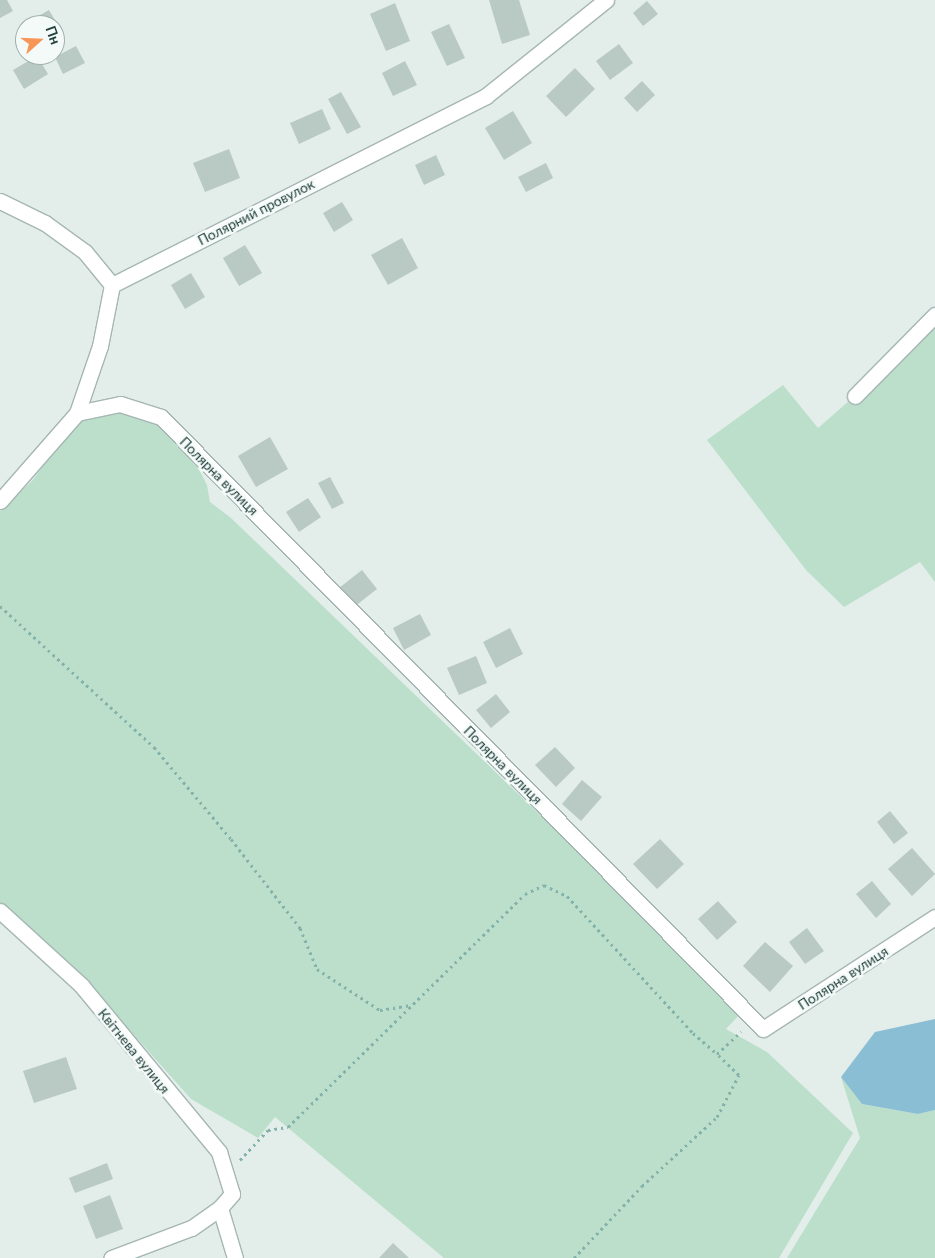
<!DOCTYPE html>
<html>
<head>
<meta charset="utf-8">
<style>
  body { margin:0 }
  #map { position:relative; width:935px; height:1258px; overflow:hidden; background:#e3eeeb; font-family:Lato,sans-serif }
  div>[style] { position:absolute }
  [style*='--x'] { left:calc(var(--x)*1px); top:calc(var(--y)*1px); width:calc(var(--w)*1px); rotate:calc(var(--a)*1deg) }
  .green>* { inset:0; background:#bcdfcb }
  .water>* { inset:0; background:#8abed4 }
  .building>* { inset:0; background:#b9c9c4 }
  .path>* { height:3px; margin-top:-1.5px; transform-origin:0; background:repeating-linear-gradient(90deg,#83b2aa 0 2.5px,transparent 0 6.5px) }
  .roads { filter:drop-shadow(1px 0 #a5b6b3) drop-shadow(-1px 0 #a5b6b3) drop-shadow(0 1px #a5b6b3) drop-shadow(0 -1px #a5b6b3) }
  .minor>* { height:15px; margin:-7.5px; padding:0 7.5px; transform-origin:7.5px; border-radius:7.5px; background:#fff }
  span { translate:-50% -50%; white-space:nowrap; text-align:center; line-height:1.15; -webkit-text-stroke:5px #f4faf8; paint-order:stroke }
  .street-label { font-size:14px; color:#22403c }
  .north { position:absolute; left:15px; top:15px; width:50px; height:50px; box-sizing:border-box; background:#f4faf8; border:1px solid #a0b0ad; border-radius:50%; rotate:70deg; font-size:14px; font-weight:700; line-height:20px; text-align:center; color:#22403c }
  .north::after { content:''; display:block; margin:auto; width:18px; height:22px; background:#f79659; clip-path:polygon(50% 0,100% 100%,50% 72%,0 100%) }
</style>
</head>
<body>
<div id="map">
  <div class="green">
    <div style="clip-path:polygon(935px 326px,935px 582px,920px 562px,844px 607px,806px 570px,707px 440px,783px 385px,818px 428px)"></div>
    <div style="clip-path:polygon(117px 408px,162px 423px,192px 456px,207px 485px,210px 502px,231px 518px,635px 906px,741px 1013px,726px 1029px,767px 1052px,853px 1133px,779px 1258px,444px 1258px,275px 1117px,258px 1138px,191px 1099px,93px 989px,37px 933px,0 906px,0 511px,32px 481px,81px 414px)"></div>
    <div style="clip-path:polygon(841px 1077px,862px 1104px,918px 1114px,935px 1110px,935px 1258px,787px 1258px,860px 1138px)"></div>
  </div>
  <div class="water">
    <div style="clip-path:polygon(935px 1019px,935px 1110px,918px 1114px,862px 1104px,841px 1077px,875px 1032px)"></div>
  </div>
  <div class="building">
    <div style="clip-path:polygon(0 0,7px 0,13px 11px,0 18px)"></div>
    <div style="clip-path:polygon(489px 0,519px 0,530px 35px,502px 44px)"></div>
    <div style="clip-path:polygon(647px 1px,658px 14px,643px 26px,633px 13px)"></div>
    <div style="clip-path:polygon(395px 3px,410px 41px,386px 51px,370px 14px)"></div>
    <div style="clip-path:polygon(49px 10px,60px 29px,55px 32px,55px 25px,39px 25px,35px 18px)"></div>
    <div style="clip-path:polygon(449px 24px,465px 58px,447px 66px,431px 32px)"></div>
    <div style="clip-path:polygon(619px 44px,633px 63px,610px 80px,596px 61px)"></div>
    <div style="clip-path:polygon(76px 46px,85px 63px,63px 74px,55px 57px)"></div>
    <div style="clip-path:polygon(37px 56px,48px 74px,24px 89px,13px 70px)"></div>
    <div style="clip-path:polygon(405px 61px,417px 85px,393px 96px,382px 73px)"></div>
    <div style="clip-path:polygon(575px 68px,595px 89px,566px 117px,546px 96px)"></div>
    <div style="clip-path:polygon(642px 81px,655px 95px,637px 112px,624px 98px)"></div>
    <div style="clip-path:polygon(341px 92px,361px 127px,347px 134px,328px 99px)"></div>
    <div style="clip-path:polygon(322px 109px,331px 129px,299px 144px,290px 123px)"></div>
    <div style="clip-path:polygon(513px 111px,532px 143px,504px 160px,485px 128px)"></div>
    <div style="clip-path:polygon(229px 149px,240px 178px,205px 192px,193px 163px)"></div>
    <div style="clip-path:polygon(436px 155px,445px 175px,424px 185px,415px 165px)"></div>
    <div style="clip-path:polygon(546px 163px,553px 178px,526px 192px,518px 177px)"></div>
    <div style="clip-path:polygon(342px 202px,353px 220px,334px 232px,323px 213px)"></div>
    <div style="clip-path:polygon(402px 238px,418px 268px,388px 285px,371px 255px)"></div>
    <div style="clip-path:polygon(245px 245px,262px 273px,239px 286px,223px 258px)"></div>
    <div style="clip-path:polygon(191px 273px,205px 297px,185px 309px,171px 285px)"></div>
    <div style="clip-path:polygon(270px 437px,288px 469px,256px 487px,238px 456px)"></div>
    <div style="clip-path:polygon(330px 477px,344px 503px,332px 509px,318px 483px)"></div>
    <div style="clip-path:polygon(308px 498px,321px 517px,299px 532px,286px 512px)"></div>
    <div style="clip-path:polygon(362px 570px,377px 589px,354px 607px,339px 588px)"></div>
    <div style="clip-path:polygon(420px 614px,431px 635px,404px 650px,393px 628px)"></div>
    <div style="clip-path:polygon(510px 628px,523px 654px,496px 668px,483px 642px)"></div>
    <div style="clip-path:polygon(476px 656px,487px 683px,459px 695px,447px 668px)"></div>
    <div style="clip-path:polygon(496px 694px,510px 712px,491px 728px,476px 710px)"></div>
    <div style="clip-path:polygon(555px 747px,575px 768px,556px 787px,535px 765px)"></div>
    <div style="clip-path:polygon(582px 780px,602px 797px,581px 821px,562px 804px)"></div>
    <div style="clip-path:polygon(890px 811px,908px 833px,894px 844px,877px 822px)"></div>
    <div style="clip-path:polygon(660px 839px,684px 864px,657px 889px,633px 864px)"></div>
    <div style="clip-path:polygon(912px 848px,935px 874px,912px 896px,888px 869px)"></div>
    <div style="clip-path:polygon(872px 881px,891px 904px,876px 918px,856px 894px)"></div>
    <div style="clip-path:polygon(718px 901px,737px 922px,717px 940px,698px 919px)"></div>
    <div style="clip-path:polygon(807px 928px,824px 951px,805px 964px,789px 942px)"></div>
    <div style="clip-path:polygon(765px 942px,793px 966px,770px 992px,743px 966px)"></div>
    <div style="clip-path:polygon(66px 1057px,77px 1089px,34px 1103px,23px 1071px)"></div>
    <div style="clip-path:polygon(107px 1163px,113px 1179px,75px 1193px,69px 1178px)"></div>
    <div style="clip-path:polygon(110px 1195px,123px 1229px,96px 1239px,83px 1206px)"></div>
    <div style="clip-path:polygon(393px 1243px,409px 1258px,379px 1258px)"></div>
  </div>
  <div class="path">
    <div style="--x:0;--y:606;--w:209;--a:42.5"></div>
    <div style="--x:154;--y:747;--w:120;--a:50.1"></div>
    <div style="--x:231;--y:839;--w:113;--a:52.2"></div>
    <div style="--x:300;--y:928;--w:44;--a:67.5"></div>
    <div style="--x:317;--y:969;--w:75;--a:33.1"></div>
    <div style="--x:380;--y:1010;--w:30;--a:-9"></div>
    <div style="--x:240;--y:1160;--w:41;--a:-47"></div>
    <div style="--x:268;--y:1130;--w:20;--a:-9"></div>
    <div style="--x:288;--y:1127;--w:332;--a:-44.5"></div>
    <div style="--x:525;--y:894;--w:21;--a:-25"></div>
    <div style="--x:544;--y:885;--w:25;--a:26"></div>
    <div style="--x:567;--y:896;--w:186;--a:47.4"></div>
    <div style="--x:693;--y:1033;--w:32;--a:41"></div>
    <div style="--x:717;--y:1054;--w:33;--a:-43"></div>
    <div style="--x:574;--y:1258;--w:99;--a:-46.6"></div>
    <div style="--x:642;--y:1186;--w:102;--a:-42.6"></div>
    <div style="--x:717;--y:1117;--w:47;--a:-62.4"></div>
    <div style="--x:739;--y:1075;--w:30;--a:-136"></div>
  </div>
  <div class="roads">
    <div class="minor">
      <div style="--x:0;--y:201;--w:50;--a:26.1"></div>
      <div style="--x:45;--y:223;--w:49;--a:35.9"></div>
      <div style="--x:85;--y:252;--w:43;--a:50.7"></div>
      <div style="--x:855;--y:396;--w:114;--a:-45.4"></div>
      <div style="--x:77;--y:413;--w:44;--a:-11.8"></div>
      <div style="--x:120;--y:404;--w:43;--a:17.6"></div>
      <div style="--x:161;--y:417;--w:858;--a:45.47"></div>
      <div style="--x:763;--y:1029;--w:205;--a:-33.1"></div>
      <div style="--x:0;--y:501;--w:117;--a:-48.8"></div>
      <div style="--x:77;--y:413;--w:71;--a:-71.1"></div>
      <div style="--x:100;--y:346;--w:62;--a:-78.9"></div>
      <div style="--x:112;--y:285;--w:419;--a:-26.8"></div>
      <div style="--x:486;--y:96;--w:154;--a:-38.7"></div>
      <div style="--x:0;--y:911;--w:110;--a:42.4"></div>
      <div style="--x:81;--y:985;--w:217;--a:50.4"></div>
      <div style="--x:219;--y:1152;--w:44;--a:72.8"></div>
      <div style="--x:232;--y:1194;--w:18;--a:131"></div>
      <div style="--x:220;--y:1208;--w:35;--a:145"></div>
      <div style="--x:191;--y:1228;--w:85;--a:159.4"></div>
      <div style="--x:220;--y:1208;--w:52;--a:73.3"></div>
    </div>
  </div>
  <div class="street-label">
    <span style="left:256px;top:212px;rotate:-27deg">Полярний провулок</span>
    <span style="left:219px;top:476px;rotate:45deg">Полярна вулиця</span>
    <span style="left:503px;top:765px;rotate:45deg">Полярна вулиця</span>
    <span style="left:843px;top:978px;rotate:-33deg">Полярна вулиця</span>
    <span style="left:134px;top:1051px;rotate:51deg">Квітнева вулиця</span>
  </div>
  <div class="north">Пн</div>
</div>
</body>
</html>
